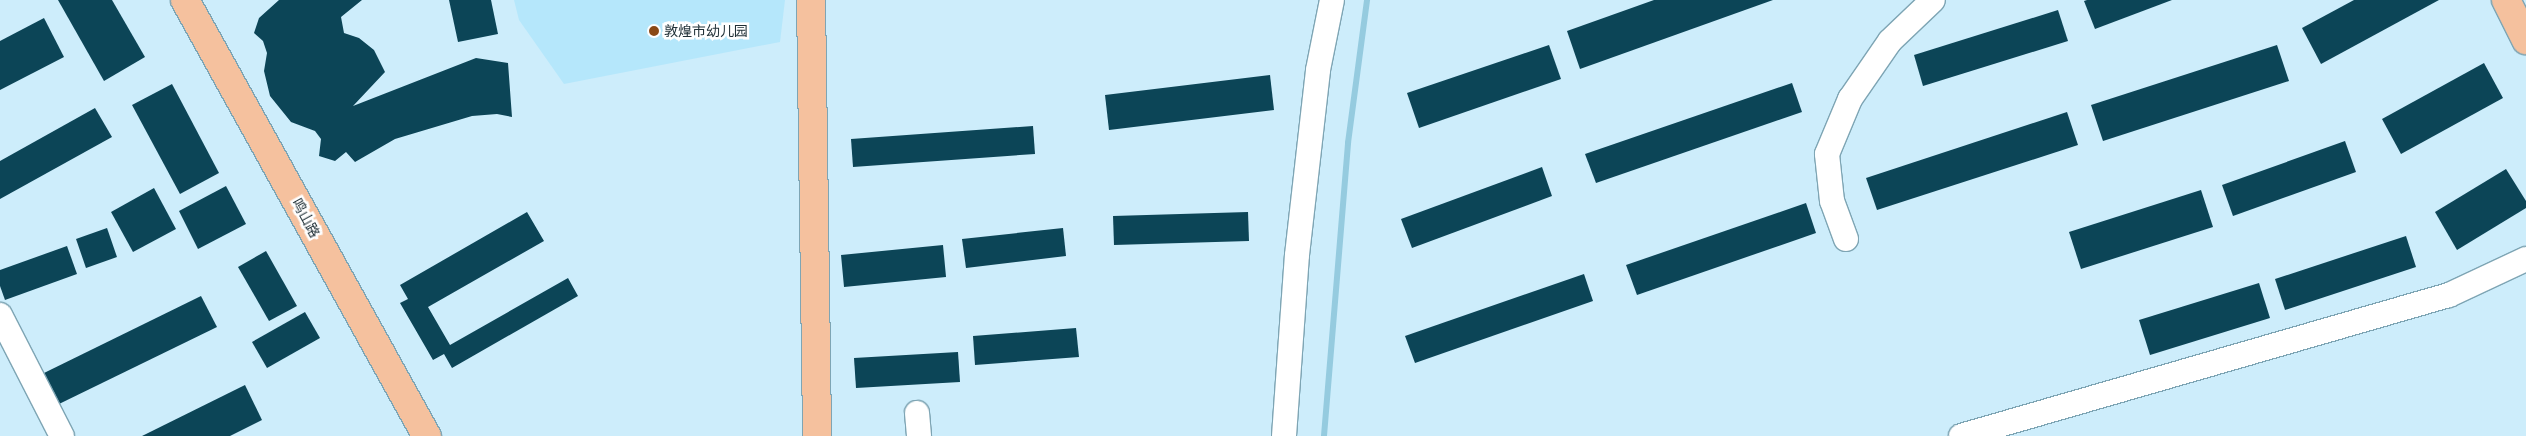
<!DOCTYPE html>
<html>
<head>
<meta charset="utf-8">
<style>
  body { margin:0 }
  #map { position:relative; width:2526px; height:436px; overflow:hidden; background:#cdedfb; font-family:Poppins,"Noto Sans SC",sans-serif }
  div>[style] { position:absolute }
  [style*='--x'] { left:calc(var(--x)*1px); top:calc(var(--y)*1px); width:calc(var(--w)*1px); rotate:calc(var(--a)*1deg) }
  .built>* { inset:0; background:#b5e7fb }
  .stream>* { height:5.5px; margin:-2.75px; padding:0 2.75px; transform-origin:2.75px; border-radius:2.75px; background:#95cbdf }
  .building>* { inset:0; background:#0c4557 }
  .roads { filter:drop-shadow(1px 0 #7ea5b4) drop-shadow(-1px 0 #7ea5b4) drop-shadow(0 1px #7ea5b4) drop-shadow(0 -1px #7ea5b4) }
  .minor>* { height:24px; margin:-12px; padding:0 12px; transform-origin:12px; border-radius:12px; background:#fff }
  .major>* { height:28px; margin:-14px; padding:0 14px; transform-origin:14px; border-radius:14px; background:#f5c19e }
  .dots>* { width:14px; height:14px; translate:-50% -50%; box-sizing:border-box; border:2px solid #fff; border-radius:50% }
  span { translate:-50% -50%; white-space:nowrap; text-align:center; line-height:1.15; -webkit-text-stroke:5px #fff; paint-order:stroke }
  .poi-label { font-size:14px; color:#1f2f36 }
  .left { translate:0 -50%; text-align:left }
  .street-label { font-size:14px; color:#1f2f36 }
</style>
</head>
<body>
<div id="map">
  <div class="built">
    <div style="clip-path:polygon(514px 0,785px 0,780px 42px,564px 84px,519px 20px)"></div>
  </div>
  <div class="stream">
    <div style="--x:1324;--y:436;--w:294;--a:-85.3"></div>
    <div style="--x:1348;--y:143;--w:144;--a:-82.4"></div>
  </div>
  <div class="building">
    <div style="clip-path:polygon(58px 0,112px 0,145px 57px,104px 81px)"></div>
    <div style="clip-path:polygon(279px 0,362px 0,341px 17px,344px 33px,359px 38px,374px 50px,385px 72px,353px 106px,476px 58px,508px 63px,512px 117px,497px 114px,472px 116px,395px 139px,355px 162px,346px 152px,335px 161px,319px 156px,321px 139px,315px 131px,291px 122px,270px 96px,264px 71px,267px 53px,263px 41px,254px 33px,259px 18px)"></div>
    <div style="clip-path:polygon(449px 0,491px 0,498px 34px,458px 42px)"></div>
    <div style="clip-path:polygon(1654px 0,1773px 0,1580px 69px,1567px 31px)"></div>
    <div style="clip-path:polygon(2087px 0,2172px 0,2095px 29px,2084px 1px)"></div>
    <div style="clip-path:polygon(2354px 0,2439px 0,2321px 64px,2302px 28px)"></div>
    <div style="clip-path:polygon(2058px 10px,2068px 41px,1923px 86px,1914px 55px)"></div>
    <div style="clip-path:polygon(44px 18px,64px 57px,0 90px,0 41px)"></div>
    <div style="clip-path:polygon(1549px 45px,1561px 79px,1419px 128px,1407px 93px)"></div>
    <div style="clip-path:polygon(2277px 45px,2289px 81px,2103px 141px,2091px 105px)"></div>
    <div style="clip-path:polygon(2484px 63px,2503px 98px,2401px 154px,2382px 119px)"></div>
    <div style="clip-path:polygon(1270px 75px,1274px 110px,1109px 130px,1105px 95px)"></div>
    <div style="clip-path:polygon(1792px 83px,1802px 112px,1596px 183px,1585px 154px)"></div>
    <div style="clip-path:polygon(172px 84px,219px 173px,180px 194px,132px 105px)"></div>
    <div style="clip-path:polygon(95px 108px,112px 137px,0 199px,0 161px)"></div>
    <div style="clip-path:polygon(2067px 112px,2078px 145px,1877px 210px,1866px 178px)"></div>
    <div style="clip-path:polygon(1033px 126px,1035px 154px,853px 167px,851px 139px)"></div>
    <div style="clip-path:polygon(2345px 141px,2356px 172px,2233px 216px,2222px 185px)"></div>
    <div style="clip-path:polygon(1542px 167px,1552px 196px,1412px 248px,1401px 219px)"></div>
    <div style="clip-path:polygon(2506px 169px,2526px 201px,2526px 208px,2457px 250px,2435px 212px)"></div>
    <div style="clip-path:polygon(226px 186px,246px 224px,198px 249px,179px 211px)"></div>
    <div style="clip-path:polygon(154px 188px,176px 229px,133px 252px,111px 212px)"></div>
    <div style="clip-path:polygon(2201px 190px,2213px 227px,2081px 269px,2069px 232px)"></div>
    <div style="clip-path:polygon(1806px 203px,1816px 233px,1637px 295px,1626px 265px)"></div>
    <div style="clip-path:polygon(527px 212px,544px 241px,428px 307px,450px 345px,568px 278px,578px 296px,452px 368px,444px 354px,433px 360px,400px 303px,408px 299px,400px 285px)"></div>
    <div style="clip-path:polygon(1248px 212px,1249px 241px,1114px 245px,1113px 216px)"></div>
    <div style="clip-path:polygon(107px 228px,117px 257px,86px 268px,76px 239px)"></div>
    <div style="clip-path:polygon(1063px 228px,1066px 256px,966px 268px,962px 239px)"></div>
    <div style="clip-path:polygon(2406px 236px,2416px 267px,2285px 310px,2275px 279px)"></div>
    <div style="clip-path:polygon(943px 245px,946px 277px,844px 287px,841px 255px)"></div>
    <div style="clip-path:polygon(67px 246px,77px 274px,5px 300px,0 286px,0 270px)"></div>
    <div style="clip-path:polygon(266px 251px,297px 306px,269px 321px,238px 267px)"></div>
    <div style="clip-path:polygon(1584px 274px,1593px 301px,1415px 363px,1405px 336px)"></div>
    <div style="clip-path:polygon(2259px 283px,2270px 318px,2150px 355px,2139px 320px)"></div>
    <div style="clip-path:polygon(201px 296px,217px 327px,59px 404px,44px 373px)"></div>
    <div style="clip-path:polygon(305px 312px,320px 338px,267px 368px,252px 342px)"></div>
    <div style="clip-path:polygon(1076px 328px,1079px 357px,975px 365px,973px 336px)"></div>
    <div style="clip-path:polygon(958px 352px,960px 382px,856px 388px,854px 358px)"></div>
    <div style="clip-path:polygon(245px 385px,262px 420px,230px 436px,142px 436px)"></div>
  </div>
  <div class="roads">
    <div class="minor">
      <div style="--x:1846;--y:239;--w:40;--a:-110.2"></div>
      <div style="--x:1832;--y:201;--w:47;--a:-96.1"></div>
      <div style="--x:1827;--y:154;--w:60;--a:-67.3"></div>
      <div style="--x:1850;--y:99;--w:70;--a:-55.4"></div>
      <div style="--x:1890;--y:41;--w:59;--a:-43.6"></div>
      <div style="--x:0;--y:315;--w:136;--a:62.9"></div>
      <div style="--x:917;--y:413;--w:23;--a:85"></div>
      <div style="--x:1284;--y:436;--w:181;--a:-85.9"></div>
      <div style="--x:1297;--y:255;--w:186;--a:-83.5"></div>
      <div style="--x:1318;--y:70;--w:71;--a:-78.7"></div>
      <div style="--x:1961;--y:436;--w:508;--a:-16.12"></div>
      <div style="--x:2449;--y:295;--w:85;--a:-25.1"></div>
    </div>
    <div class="major">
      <div style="--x:185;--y:0;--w:499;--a:61"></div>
      <div style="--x:811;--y:0;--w:436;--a:89.2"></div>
      <div style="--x:2506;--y:0;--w:45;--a:63.4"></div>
    </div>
  </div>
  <div class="dots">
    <div style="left:654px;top:31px;background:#8a4916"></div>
  </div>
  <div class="poi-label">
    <span class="left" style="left:664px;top:31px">敦煌市幼儿园</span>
  </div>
  <div class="street-label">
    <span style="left:306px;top:218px;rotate:61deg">鸣山路</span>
  </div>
</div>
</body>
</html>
